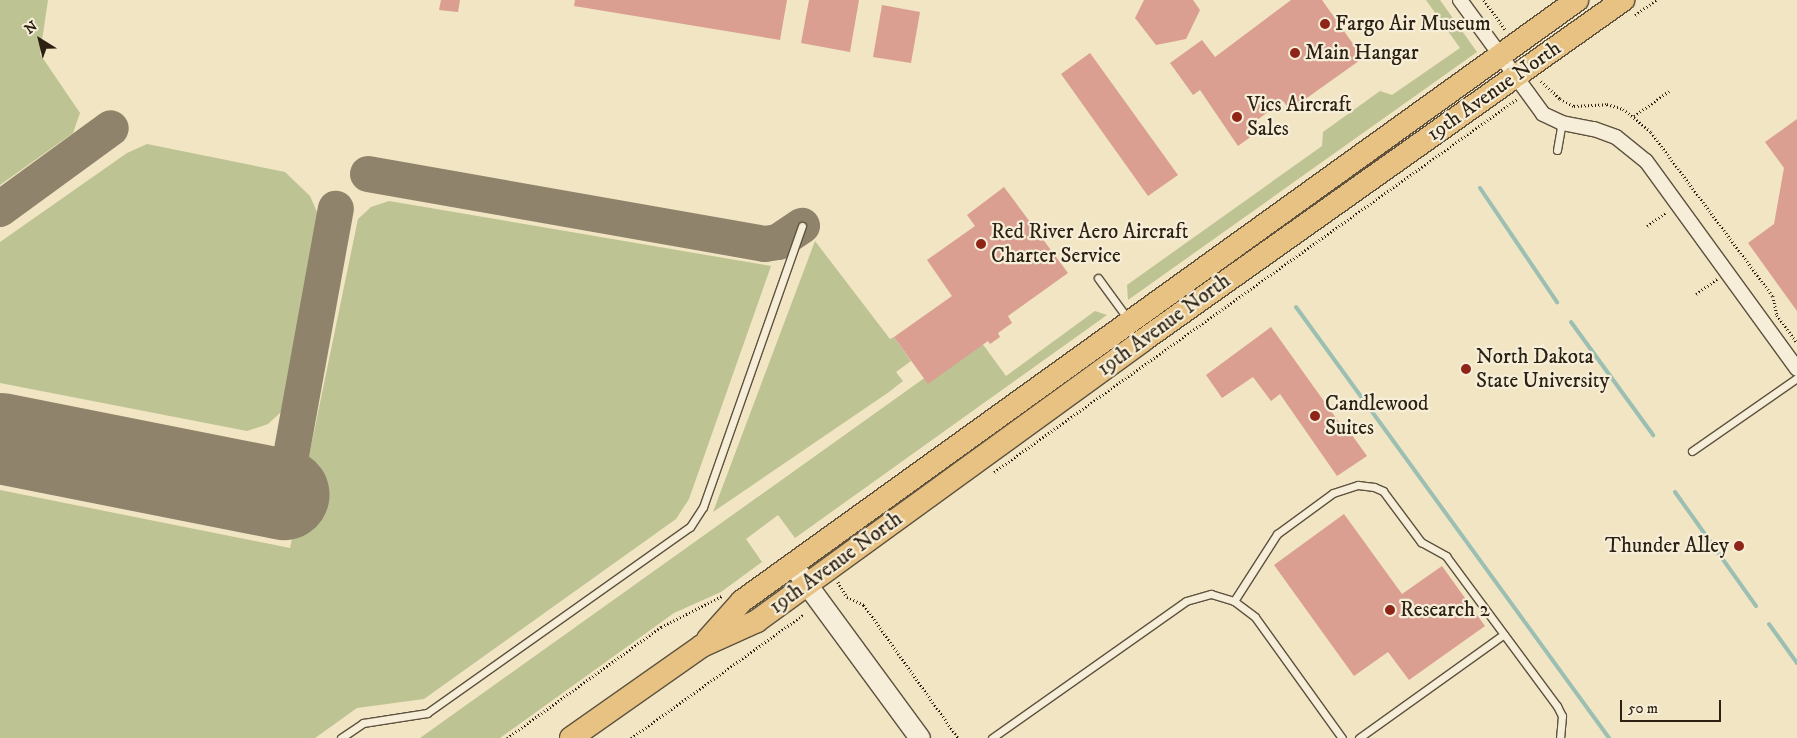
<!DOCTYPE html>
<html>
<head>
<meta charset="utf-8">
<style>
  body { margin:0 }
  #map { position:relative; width:1797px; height:738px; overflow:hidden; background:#f1e5c3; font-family:"IM FELL DW Pica",serif }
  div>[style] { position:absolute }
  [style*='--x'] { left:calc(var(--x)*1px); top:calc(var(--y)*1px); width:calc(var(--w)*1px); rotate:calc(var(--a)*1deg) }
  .green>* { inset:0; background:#bdc392 }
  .stream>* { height:4px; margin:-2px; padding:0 2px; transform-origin:2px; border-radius:2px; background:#9bbfb2 }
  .taxiway>* { height:36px; margin:-18px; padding:0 18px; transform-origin:18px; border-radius:18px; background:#8f836b }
  .runway>* { height:91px; margin:-45.5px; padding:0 45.5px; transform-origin:45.5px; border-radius:45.5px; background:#8f836b }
  .building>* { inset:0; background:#da9f90 }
  .path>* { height:2.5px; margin-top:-1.25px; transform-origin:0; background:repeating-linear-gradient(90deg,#2d2113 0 1px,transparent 0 3.5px) }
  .roads { filter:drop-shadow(1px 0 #5e523f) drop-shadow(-1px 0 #5e523f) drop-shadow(0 1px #5e523f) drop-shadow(0 -1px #5e523f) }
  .lane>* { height:7px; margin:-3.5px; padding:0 3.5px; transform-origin:3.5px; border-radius:3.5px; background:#f6eed8 }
  .street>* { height:14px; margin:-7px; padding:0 7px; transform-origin:7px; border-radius:7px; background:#f6eed8 }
  .secondary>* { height:20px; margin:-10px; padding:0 10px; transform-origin:10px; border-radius:10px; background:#f6eed8 }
  .primary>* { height:22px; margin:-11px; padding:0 11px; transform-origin:11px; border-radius:11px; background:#e8c282 }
  .dots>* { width:14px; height:14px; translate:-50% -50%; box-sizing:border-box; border:2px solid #f6eed8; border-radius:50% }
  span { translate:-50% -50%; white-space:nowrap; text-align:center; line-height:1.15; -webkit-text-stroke:4.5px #f6eed8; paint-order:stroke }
  .poi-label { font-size:21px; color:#2d2113 }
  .left { translate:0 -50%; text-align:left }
  .right { translate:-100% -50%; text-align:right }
  .street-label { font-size:21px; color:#2d2113 }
  .north { position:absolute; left:15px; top:15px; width:50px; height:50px; -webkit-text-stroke:4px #f6eed8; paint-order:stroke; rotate:324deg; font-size:14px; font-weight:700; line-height:20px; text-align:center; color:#2d2113 }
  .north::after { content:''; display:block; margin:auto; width:18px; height:22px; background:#2d2113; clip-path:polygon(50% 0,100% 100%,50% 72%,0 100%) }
  .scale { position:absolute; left:1620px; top:700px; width:101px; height:22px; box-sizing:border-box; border:2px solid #2d2113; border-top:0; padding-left:6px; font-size:15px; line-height:18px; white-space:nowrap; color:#2d2113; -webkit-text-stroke:4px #f6eed8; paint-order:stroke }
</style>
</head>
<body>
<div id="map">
  <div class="green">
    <div style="clip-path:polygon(0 0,48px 0,40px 54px,80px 113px,73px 133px,0 185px)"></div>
    <div style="clip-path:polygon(1426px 0,1440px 0,1477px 52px,1128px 300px,1127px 285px,1322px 146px,1323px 132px,1380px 91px,1392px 95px,1460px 48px)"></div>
    <div style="clip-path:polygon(147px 144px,285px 172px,310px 196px,317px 212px,318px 229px,281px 412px,268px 424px,247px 431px,0 383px,0 242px,127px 153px)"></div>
    <div style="clip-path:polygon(389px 201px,771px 266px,689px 499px,676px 519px,424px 699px,357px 708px,315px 738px,0 738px,0 490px,290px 548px,358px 219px,371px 207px)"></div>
    <div style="clip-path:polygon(815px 241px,890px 339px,894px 337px,911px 361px,896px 372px,903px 381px,889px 392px,713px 512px)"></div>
    <div style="clip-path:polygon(1095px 311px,1107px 315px,795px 538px,778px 515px,746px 539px,762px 562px,721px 592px,674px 613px,500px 738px,420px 738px,979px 339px,1006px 376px)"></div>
  </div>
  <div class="stream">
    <div style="--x:1480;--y:188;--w:138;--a:56"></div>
    <div style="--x:1296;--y:307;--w:533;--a:54.01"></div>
    <div style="--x:1571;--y:322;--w:140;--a:54"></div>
    <div style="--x:1675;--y:492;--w:140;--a:54.6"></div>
    <div style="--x:1769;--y:624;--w:48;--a:54.3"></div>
  </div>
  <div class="taxiway">
    <div style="--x:368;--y:174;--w:403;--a:10"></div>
    <div style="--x:765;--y:244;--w:13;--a:-9"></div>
    <div style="--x:778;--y:242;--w:29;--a:-34"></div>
    <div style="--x:0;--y:209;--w:137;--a:-36.1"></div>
    <div style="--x:284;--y:494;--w:290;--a:-79.7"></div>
  </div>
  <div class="runway">
    <div style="--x:0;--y:438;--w:289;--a:11.2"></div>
  </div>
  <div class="building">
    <div style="clip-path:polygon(441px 0,460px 0,458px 12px,439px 10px)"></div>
    <div style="clip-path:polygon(575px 0,787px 0,780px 40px,574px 6px)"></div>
    <div style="clip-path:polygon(809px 0,859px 0,850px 52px,801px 43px)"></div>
    <div style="clip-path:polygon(1144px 0,1193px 0,1200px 10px,1186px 39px,1156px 45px,1135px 18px)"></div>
    <div style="clip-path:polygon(1291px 0,1322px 0,1363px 58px,1290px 110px,1283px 101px,1257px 120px,1263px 128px,1238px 146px,1200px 90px,1193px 95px,1170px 63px,1202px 40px,1215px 57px)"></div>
    <div style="clip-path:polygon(882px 5px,920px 12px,911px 63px,873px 57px)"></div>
    <div style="clip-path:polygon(1090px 53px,1178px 175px,1148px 196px,1061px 74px)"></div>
    <div style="clip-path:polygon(1797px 119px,1797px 311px,1748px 243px,1774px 224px,1784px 168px,1765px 142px)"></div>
    <div style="clip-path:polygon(1004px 187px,1068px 273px,1008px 316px,1012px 323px,998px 333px,1000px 337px,990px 344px,988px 341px,928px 384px,894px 337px,952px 296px,927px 260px,975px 226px,967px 215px)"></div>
    <div style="clip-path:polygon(1271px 327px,1346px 432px,1349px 431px,1367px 456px,1337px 476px,1280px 394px,1271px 401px,1253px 377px,1222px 398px,1206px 375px)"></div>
    <div style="clip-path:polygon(1344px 514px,1402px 594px,1442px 566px,1485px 626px,1409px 680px,1388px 652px,1354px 676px,1274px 565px)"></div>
  </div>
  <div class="path">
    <div style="--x:1484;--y:0;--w:36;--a:54"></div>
    <div style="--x:1635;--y:15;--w:26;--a:-36"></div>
    <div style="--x:1541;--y:81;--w:26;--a:43"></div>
    <div style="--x:1560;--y:99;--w:16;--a:27"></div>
    <div style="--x:1574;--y:106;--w:33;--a:-3"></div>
    <div style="--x:1607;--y:104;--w:17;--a:17"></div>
    <div style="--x:1623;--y:109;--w:36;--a:39"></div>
    <div style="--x:1651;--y:132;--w:204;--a:53.4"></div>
    <div style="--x:1773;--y:296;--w:19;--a:78"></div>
    <div style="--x:1777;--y:315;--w:34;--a:54"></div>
    <div style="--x:1634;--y:116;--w:43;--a:-35.5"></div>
    <div style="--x:1647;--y:226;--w:24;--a:-36"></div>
    <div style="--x:1696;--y:294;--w:26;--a:-36"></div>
    <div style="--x:994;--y:472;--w:642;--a:-35.5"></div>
    <div style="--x:838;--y:582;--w:17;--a:59"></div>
    <div style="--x:847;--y:597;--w:19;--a:25"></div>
    <div style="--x:864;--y:605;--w:163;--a:54.7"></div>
    <div style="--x:507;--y:738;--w:190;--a:-35.8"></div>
    <div style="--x:661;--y:627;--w:68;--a:-26.9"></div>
    <div style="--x:631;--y:738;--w:213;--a:-35.6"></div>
  </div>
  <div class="roads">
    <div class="lane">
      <div style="--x:1557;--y:150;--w:27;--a:-80"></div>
      <div style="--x:1098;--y:278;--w:51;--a:53.8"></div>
      <div style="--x:1692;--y:451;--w:128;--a:-34.8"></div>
      <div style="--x:1234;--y:601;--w:80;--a:-57.3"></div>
      <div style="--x:1277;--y:534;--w:69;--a:-36.2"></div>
      <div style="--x:1333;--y:493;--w:26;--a:-18"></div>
      <div style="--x:1358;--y:485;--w:16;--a:7"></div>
      <div style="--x:1374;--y:487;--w:10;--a:24"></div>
      <div style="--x:1383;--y:491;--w:64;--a:53.3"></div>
      <div style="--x:1421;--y:542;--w:29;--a:29"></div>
      <div style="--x:1446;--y:556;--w:187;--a:53.5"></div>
      <div style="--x:1557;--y:706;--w:11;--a:63"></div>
      <div style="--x:1562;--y:716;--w:22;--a:95"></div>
      <div style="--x:341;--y:738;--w:27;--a:-34"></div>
      <div style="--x:363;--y:723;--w:65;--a:-8.9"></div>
      <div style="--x:427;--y:713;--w:322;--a:-35.3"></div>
      <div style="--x:690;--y:527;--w:24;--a:-57"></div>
      <div style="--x:703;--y:507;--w:298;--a:-70.6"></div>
      <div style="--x:992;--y:738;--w:237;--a:-35.2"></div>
      <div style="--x:1186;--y:601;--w:26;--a:-16"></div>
      <div style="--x:1211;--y:594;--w:24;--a:17"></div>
      <div style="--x:1234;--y:601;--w:26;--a:37"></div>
      <div style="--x:1255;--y:617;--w:149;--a:54.3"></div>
      <div style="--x:1359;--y:738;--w:178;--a:-35.6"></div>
    </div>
    <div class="street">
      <div style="--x:1460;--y:0;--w:141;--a:53.9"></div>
      <div style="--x:1543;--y:114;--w:21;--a:25"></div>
      <div style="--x:1562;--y:123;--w:33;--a:11"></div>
      <div style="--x:1594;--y:129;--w:23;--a:20"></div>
      <div style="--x:1616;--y:137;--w:38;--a:39"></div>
      <div style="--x:1646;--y:161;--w:257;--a:54"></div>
    </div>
    <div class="secondary">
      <div style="--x:792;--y:564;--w:216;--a:53.7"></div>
    </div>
    <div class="primary">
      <div style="--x:708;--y:639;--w:51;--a:-48.2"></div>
      <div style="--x:742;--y:601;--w:1029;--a:-35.74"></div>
      <div style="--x:571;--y:738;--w:160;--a:-35.1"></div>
      <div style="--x:702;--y:646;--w:60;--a:-24.4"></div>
      <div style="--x:757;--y:621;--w:476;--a:-36"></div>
      <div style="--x:1142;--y:341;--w:590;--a:-35.33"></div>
    </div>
  </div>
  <div class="dots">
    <div style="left:1325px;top:24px;background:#8f2418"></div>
    <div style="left:1295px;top:53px;background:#8f2418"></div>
    <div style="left:1237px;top:117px;background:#8f2418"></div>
    <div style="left:981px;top:244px;background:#8f2418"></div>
    <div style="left:1466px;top:369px;background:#8f2418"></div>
    <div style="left:1315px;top:416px;background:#8f2418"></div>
    <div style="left:1739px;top:546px;background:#8f2418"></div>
    <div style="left:1390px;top:610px;background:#8f2418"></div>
  </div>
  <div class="poi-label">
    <span class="left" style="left:1335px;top:24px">Fargo Air Museum</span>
    <span class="left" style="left:1305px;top:53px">Main Hangar</span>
    <span class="left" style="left:1247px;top:117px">Vics Aircraft<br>Sales</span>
    <span class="left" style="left:991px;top:244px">Red River Aero Aircraft<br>Charter Service</span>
    <span class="left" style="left:1476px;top:369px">North Dakota<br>State University</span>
    <span class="left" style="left:1325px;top:416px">Candlewood<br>Suites</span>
    <span class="right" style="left:1729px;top:546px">Thunder Alley</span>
    <span class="left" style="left:1400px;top:610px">Research 2</span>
  </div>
  <div class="street-label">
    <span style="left:1494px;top:91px;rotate:-35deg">19th Avenue North</span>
    <span style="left:1164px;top:325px;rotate:-36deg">19th Avenue North</span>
    <span style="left:836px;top:563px;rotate:-36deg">19th Avenue North</span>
  </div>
  <div class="north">N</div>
  <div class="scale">50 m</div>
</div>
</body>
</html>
